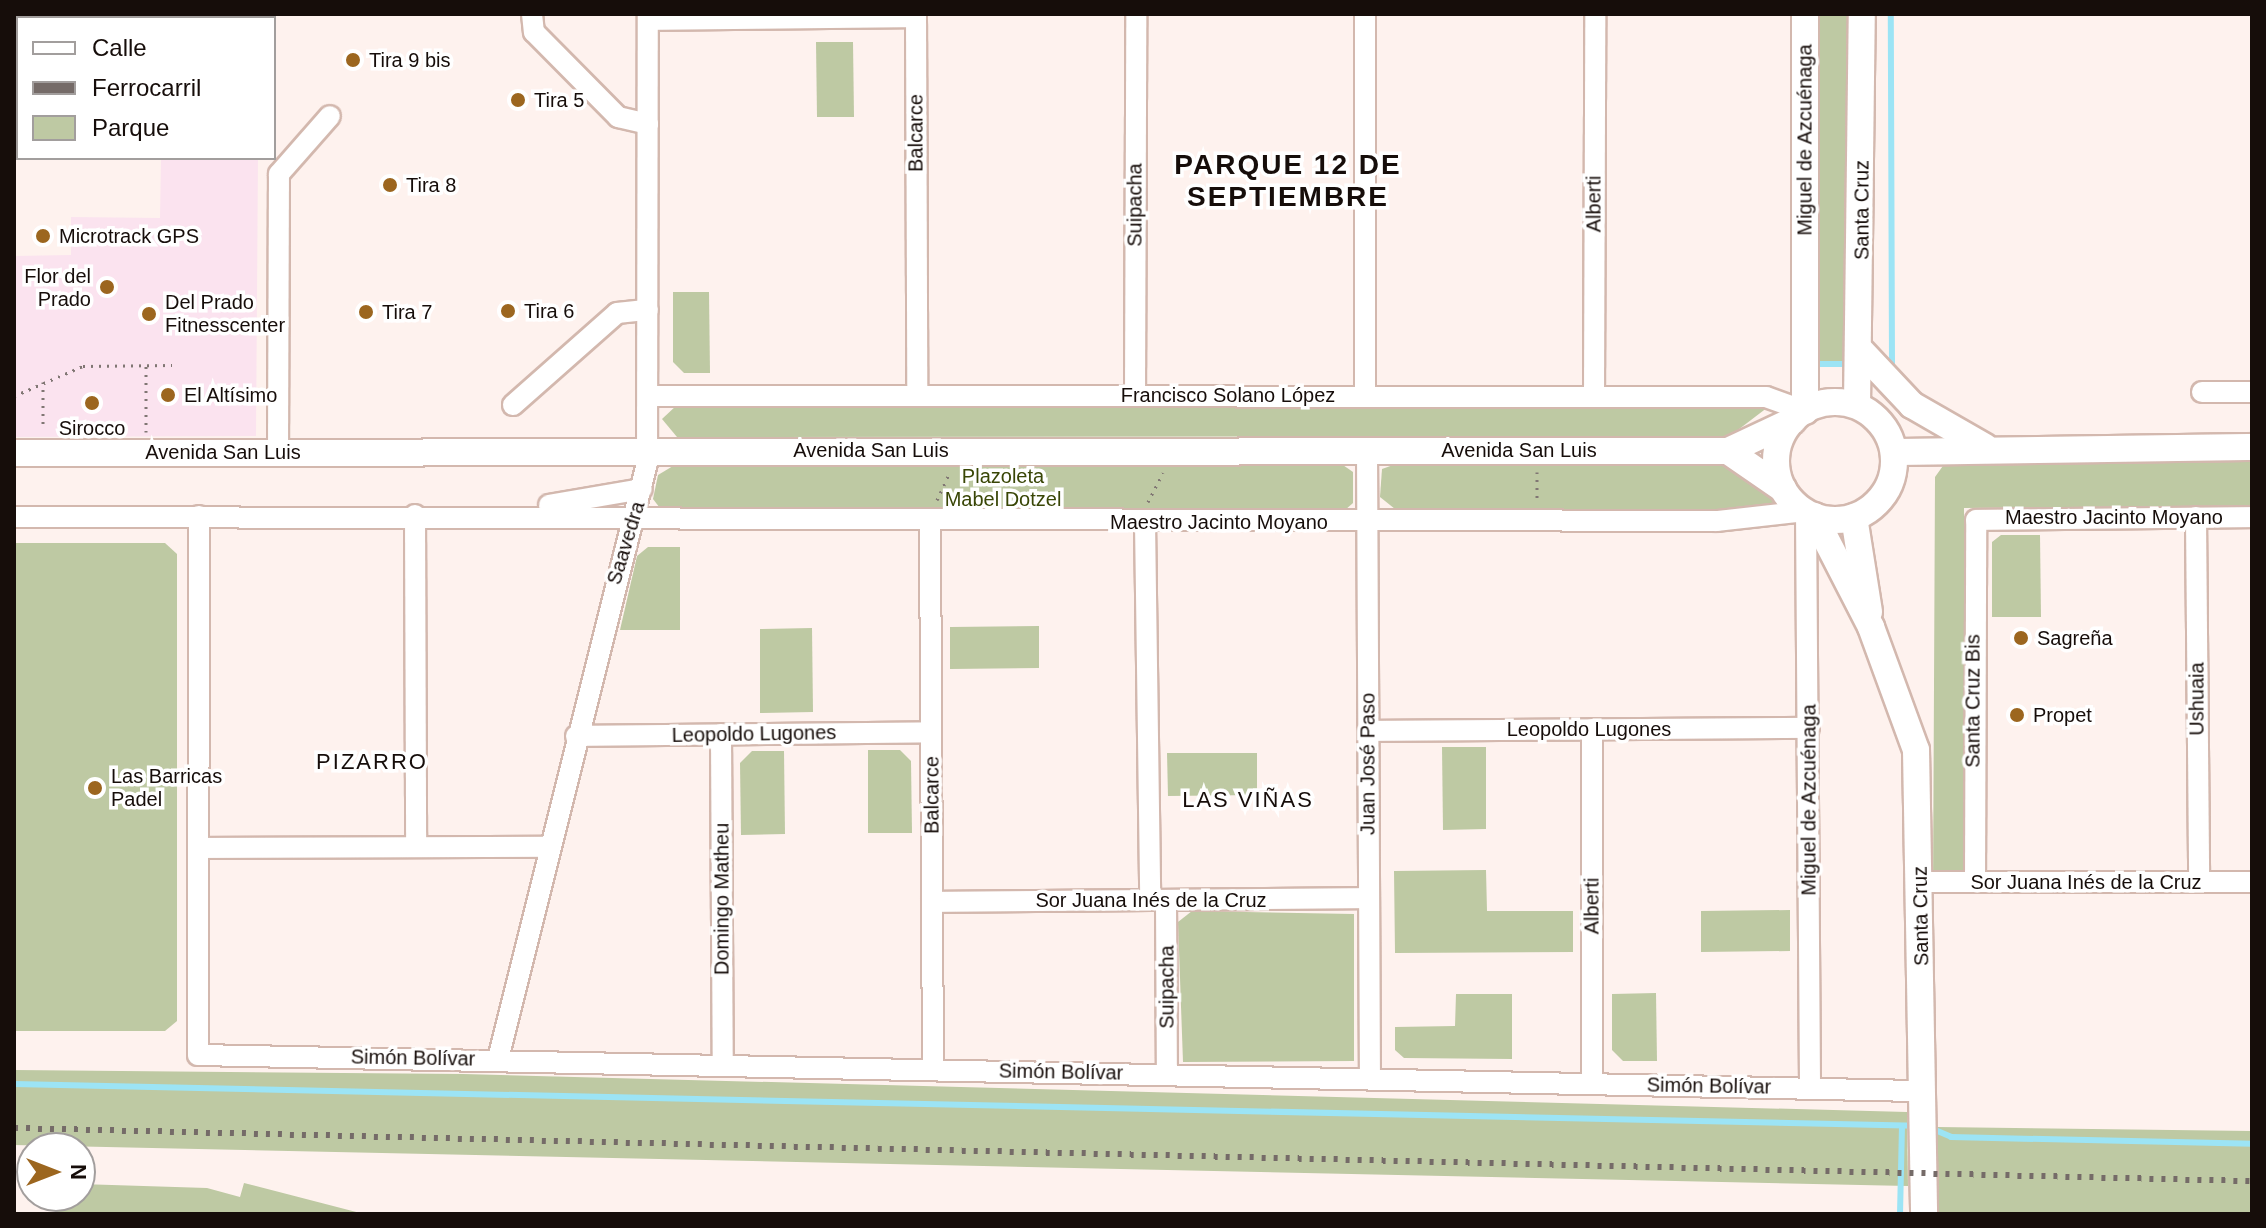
<!DOCTYPE html>
<html>
<head>
<meta charset="utf-8">
<style>
  body { margin:0 }
  #map { position:relative; width:2266px; height:1228px; overflow:hidden; background:#fef2ee; font-family:Arial,sans-serif }
  div>[style] { position:absolute }
  [style*='--x'] { left:calc(var(--x)*1px); top:calc(var(--y)*1px); width:calc(var(--w)*1px); rotate:calc(var(--a)*1deg) }
  .commercial>* { inset:0; background:#fbe3ef }
  .green>* { inset:0; background:#bec9a3 }
  .stream>* { height:6px; margin:-3px; padding:0 3px; transform-origin:3px; border-radius:3px; background:#9ce4f5 }
  .path>* { height:3px; margin-top:-1.5px; transform-origin:0; background:repeating-linear-gradient(90deg,#807673 0 2px,transparent 0 8px) }
  .roads { filter:drop-shadow(2px 0 #d3b8ae) drop-shadow(-2px 0 #d3b8ae) drop-shadow(0 2px #d3b8ae) drop-shadow(0 -2px #d3b8ae) }
  .minor>* { height:20px; margin:-10px; padding:0 10px; transform-origin:10px; border-radius:10px; background:#fff }
  .major>* { height:26px; margin:-13px; padding:0 13px; transform-origin:13px; border-radius:13px; background:#fff }
  .major>.ring { margin:-13px; padding:0; box-sizing:content-box; background:none; border:26px solid #fff; border-radius:50% }
  .rail>* { height:6px; margin-top:-3px; transform-origin:0; background:repeating-linear-gradient(90deg,#756b68 0 4px,transparent 0 12px) }
  .dots>* { width:22px; height:22px; translate:-50% -50%; box-sizing:border-box; border:4px solid #fff; border-radius:50% }
  span { translate:-50% -50%; white-space:nowrap; text-align:center; line-height:1.15; -webkit-text-stroke:7px #fff; paint-order:stroke }
  .poi-label { font-size:20px; color:#160d0a }
  .left { translate:0 -50%; text-align:left }
  .right { translate:-100% -50%; text-align:right }
  .street-label { font-size:20px; color:#160d0a }
  .park-label { font-size:20px; color:#394606 }
  .neighbourhood-label { font-size:22px; color:#160d0a; letter-spacing:2px }
  .district-label { font-size:28px; color:#160d0a; font-weight:700; letter-spacing:2px }
  .frame { position:absolute; inset:0; border:16px solid #160d0a; pointer-events:none }
  .legend { position:absolute; left:16px; top:16px; width:260px; height:144px; box-sizing:border-box; background:#fff; border:2px solid #a29e9d; margin:0; padding:10px 14px; list-style:none; font-size:24px; color:#160d0a }
  .legend li { display:flex; align-items:center; gap:16px; height:40px }
  .legend b { width:40px; border:2px solid #a29e9d }
  .north { position:absolute; left:16px; top:1132px; width:80px; height:80px; box-sizing:border-box; background:#fff; border:2px solid #a29e9d; border-radius:50%; rotate:90deg; font-size:22px; font-weight:700; line-height:32px; text-align:center; color:#160d0a }
  .north::after { content:''; display:block; margin:auto; width:28px; height:36px; background:#9c661f; clip-path:polygon(50% 0,100% 100%,50% 72%,0 100%) }
</style>
</head>
<body>
<div id="map">
  <div class="commercial">
    <div style="clip-path:polygon(161px 158px,258px 158px,256px 436px,14px 437px,14px 256px,71px 255px,71px 217px,160px 218px)"></div>
  </div>
  <div class="green">
    <div style="clip-path:polygon(1816px 14px,1851px 14px,1851px 364px,1817px 364px)"></div>
    <div style="clip-path:polygon(816px 42px,853px 42px,854px 117px,817px 117px)"></div>
    <div style="clip-path:polygon(673px 292px,709px 292px,710px 373px,684px 373px,673px 362px)"></div>
    <div style="clip-path:polygon(1772px 404px,1730px 436px,677px 437px,662px 419px,677px 405px)"></div>
    <div style="clip-path:polygon(2252px 460px,2252px 506px,1964px 508px,1965px 891px,1933px 891px,1935px 477px,1945px 463px)"></div>
    <div style="clip-path:polygon(1731px 462px,1782px 509px,1395px 509px,1380px 497px,1382px 469px,1396px 464px)"></div>
    <div style="clip-path:polygon(1340px 463px,1353px 472px,1353px 503px,1345px 510px,663px 512px,653px 499px,658px 475px,673px 466px)"></div>
    <div style="clip-path:polygon(2001px 535px,2040px 535px,2041px 617px,1992px 617px,1992px 542px)"></div>
    <div style="clip-path:polygon(14px 543px,165px 543px,177px 554px,177px 1021px,165px 1031px,14px 1031px)"></div>
    <div style="clip-path:polygon(648px 547px,680px 547px,680px 630px,620px 630px,637px 556px)"></div>
    <div style="clip-path:polygon(1039px 626px,1039px 668px,950px 669px,950px 627px)"></div>
    <div style="clip-path:polygon(812px 628px,813px 712px,760px 713px,760px 629px)"></div>
    <div style="clip-path:polygon(1442px 747px,1486px 747px,1486px 829px,1443px 830px)"></div>
    <div style="clip-path:polygon(868px 750px,900px 750px,911px 761px,912px 833px,868px 833px)"></div>
    <div style="clip-path:polygon(752px 751px,784px 751px,785px 834px,741px 835px,740px 763px)"></div>
    <div style="clip-path:polygon(1167px 753px,1257px 753px,1257px 795px,1168px 796px)"></div>
    <div style="clip-path:polygon(1486px 870px,1487px 911px,1573px 911px,1573px 952px,1395px 953px,1394px 871px)"></div>
    <div style="clip-path:polygon(1790px 910px,1790px 951px,1701px 952px,1701px 911px)"></div>
    <div style="clip-path:polygon(1192px 911px,1354px 914px,1354px 1061px,1183px 1062px,1178px 922px)"></div>
    <div style="clip-path:polygon(1656px 993px,1657px 1061px,1623px 1061px,1612px 1050px,1612px 994px)"></div>
    <div style="clip-path:polygon(1456px 994px,1512px 994px,1512px 1059px,1404px 1058px,1395px 1050px,1395px 1027px,1455px 1026px)"></div>
    <div style="clip-path:polygon(14px 1070px,463px 1074px,1907px 1112px,1908px 1186px,14px 1145px)"></div>
    <div style="clip-path:polygon(1937px 1127px,2252px 1131px,2252px 1214px,1939px 1214px)"></div>
    <div style="clip-path:polygon(244px 1183px,364px 1214px,56px 1214px,61px 1196px,80px 1196px,80px 1184px,207px 1188px,240px 1197px)"></div>
  </div>
  <div class="stream">
    <div style="--x:1812;--y:364;--w:37;--a:0"></div>
    <div style="--x:1884;--y:364;--w:8;--a:0"></div>
    <div style="--x:1892;--y:364;--w:350;--a:-90.2"></div>
    <div style="--x:14;--y:1084;--w:1903;--a:1.26"></div>
    <div style="--x:1928;--y:1127;--w:25;--a:23"></div>
    <div style="--x:1951;--y:1137;--w:301;--a:1.3"></div>
    <div style="--x:1900;--y:1214;--w:88;--a:-88.7"></div>
  </div>
  <div class="path">
    <div style="--x:43;--y:382;--w:47;--a:90"></div>
    <div style="--x:14;--y:396;--w:75;--a:-23.5"></div>
    <div style="--x:83;--y:366;--w:89;--a:-0.6"></div>
    <div style="--x:146;--y:432;--w:67;--a:-90"></div>
    <div style="--x:1537;--y:472;--w:29;--a:90"></div>
    <div style="--x:937;--y:500;--w:29;--a:-65"></div>
    <div style="--x:1148;--y:502;--w:33;--a:-63"></div>
  </div>
  <div class="roads">
    <div class="minor">
      <div style="--x:532;--y:14;--w:18;--a:84"></div>
      <div style="--x:534;--y:32;--w:120;--a:45.3"></div>
      <div style="--x:618;--y:117;--w:31;--a:13"></div>
      <div style="--x:916;--y:14;--w:381;--a:89.8"></div>
      <div style="--x:648;--y:20;--w:268;--a:-0.6"></div>
      <div style="--x:14;--y:60;--w:4;--a:0"></div>
      <div style="--x:2202;--y:392;--w:50;--a:0"></div>
      <div style="--x:1135;--y:395;--w:381;--a:-89.8"></div>
      <div style="--x:1365;--y:395;--w:381;--a:-90"></div>
      <div style="--x:1594;--y:395;--w:381;--a:-89.8"></div>
      <div style="--x:648;--y:396;--w:1118;--a:0.05"></div>
      <div style="--x:1766;--y:397;--w:41;--a:19.7"></div>
      <div style="--x:513;--y:405;--w:139;--a:-41.5"></div>
      <div style="--x:617;--y:313;--w:31;--a:-6"></div>
      <div style="--x:1367;--y:449;--w:630;--a:89.73"></div>
      <div style="--x:278;--y:452;--w:278;--a:-89.8"></div>
      <div style="--x:279;--y:174;--w:77;--a:-48.7"></div>
      <div style="--x:549;--y:505;--w:94;--a:-9.8"></div>
      <div style="--x:415;--y:515;--w:332;--a:89.8"></div>
      <div style="--x:199;--y:516;--w:539;--a:90.11"></div>
      <div style="--x:198;--y:1055;--w:1725;--a:1.2"></div>
      <div style="--x:14;--y:517;--w:1703;--a:0.13"></div>
      <div style="--x:1717;--y:521;--w:90;--a:-6.4"></div>
      <div style="--x:1806;--y:511;--w:577;--a:89.6"></div>
      <div style="--x:2196;--y:517;--w:365;--a:89.5"></div>
      <div style="--x:930;--y:522;--w:547;--a:89.69"></div>
      <div style="--x:1145;--y:522;--w:378;--a:89.2"></div>
      <div style="--x:1368;--y:731;--w:441;--a:-0.4"></div>
      <div style="--x:721;--y:734;--w:330;--a:89.7"></div>
      <div style="--x:576;--y:736;--w:355;--a:-0.6"></div>
      <div style="--x:199;--y:848;--w:350;--a:-0.2"></div>
      <div style="--x:1920;--y:882;--w:332;--a:0"></div>
      <div style="--x:1975;--y:882;--w:362;--a:-89.8"></div>
      <div style="--x:1976;--y:520;--w:276;--a:-0.6"></div>
      <div style="--x:1166;--y:900;--w:174;--a:89.7"></div>
      <div style="--x:932;--y:902;--w:437;--a:-0.5"></div>
      <div style="--x:498;--y:1059;--w:614;--a:-75.96"></div>
      <div style="--x:647;--y:463;--w:449;--a:-89.9"></div>
      <div style="--x:1592;--y:1084;--w:355;--a:-90"></div>
    </div>
    <div class="major">
      <div style="--x:1805;--y:14;--w:397;--a:90"></div>
      <div style="--x:1862;--y:352;--w:73;--a:46.7"></div>
      <div style="--x:1912;--y:405;--w:84;--a:29.9"></div>
      <div class="ring" style="left:1776px;top:402px;width:92px;height:92px"></div>
      <div style="--x:1857;--y:405;--w:391;--a:-89.3"></div>
      <div style="--x:1728;--y:451;--w:67;--a:34.6"></div>
      <div style="--x:1894;--y:452;--w:358;--a:-0.8"></div>
      <div style="--x:14;--y:453;--w:1714;--a:-0.07"></div>
      <div style="--x:1728;--y:451;--w:71;--a:-25.1"></div>
      <div style="--x:1814;--y:516;--w:125;--a:62.8"></div>
      <div style="--x:1871;--y:627;--w:131;--a:69.9"></div>
      <div style="--x:1916;--y:750;--w:464;--a:89"></div>
      <div style="--x:1854;--y:517;--w:96;--a:81"></div>
    </div>
  </div>
  <div class="rail">
    <div style="--x:14;--y:1128;--w:2239;--a:1.36"></div>
  </div>
  <div class="dots">
    <div style="left:353px;top:60px;background:#9c661f"></div>
    <div style="left:518px;top:100px;background:#9c661f"></div>
    <div style="left:390px;top:185px;background:#9c661f"></div>
    <div style="left:43px;top:236px;background:#9c661f"></div>
    <div style="left:107px;top:287px;background:#9c661f"></div>
    <div style="left:508px;top:311px;background:#9c661f"></div>
    <div style="left:366px;top:312px;background:#9c661f"></div>
    <div style="left:149px;top:314px;background:#9c661f"></div>
    <div style="left:168px;top:395px;background:#9c661f"></div>
    <div style="left:92px;top:403px;background:#9c661f"></div>
    <div style="left:2021px;top:638px;background:#9c661f"></div>
    <div style="left:2017px;top:715px;background:#9c661f"></div>
    <div style="left:95px;top:788px;background:#9c661f"></div>
  </div>
  <div class="poi-label">
    <span class="left" style="left:369px;top:60px">Tira 9 bis</span>
    <span class="left" style="left:534px;top:100px">Tira 5</span>
    <span class="left" style="left:406px;top:185px">Tira 8</span>
    <span class="left" style="left:59px;top:236px">Microtrack GPS</span>
    <span class="right" style="left:91px;top:288px">Flor del<br>Prado</span>
    <span class="left" style="left:165px;top:314px">Del Prado<br>Fitnesscenter</span>
    <span class="left" style="left:524px;top:311px">Tira 6</span>
    <span class="left" style="left:382px;top:312px">Tira 7</span>
    <span class="left" style="left:184px;top:395px">El Altísimo</span>
    <span style="left:92px;top:428px">Sirocco</span>
    <span class="left" style="left:2037px;top:638px">Sagreña</span>
    <span class="left" style="left:2033px;top:715px">Propet</span>
    <span class="left" style="left:111px;top:788px">Las Barricas<br>Padel</span>
  </div>
  <div class="street-label">
    <span style="left:916px;top:133px;rotate:-90deg">Balcarce</span>
    <span style="left:1805px;top:140px;rotate:-90deg">Miguel de Azcuénaga</span>
    <span style="left:1594px;top:204px;rotate:-90deg">Alberti</span>
    <span style="left:1135px;top:205px;rotate:-90deg">Suipacha</span>
    <span style="left:1862px;top:210px;rotate:-90deg">Santa Cruz</span>
    <span style="left:1228px;top:395px">Francisco Solano López</span>
    <span style="left:871px;top:450px">Avenida San Luis</span>
    <span style="left:1519px;top:450px">Avenida San Luis</span>
    <span style="left:223px;top:452px">Avenida San Luis</span>
    <span style="left:2114px;top:517px">Maestro Jacinto Moyano</span>
    <span style="left:1219px;top:522px">Maestro Jacinto Moyano</span>
    <span style="left:626px;top:543px;rotate:-73deg">Saavedra</span>
    <span style="left:2197px;top:699px;rotate:-90deg">Ushuaia</span>
    <span style="left:1973px;top:701px;rotate:-90deg">Santa Cruz Bis</span>
    <span style="left:1589px;top:729px">Leopoldo Lugones</span>
    <span style="left:754px;top:734px;rotate:-1deg">Leopoldo Lugones</span>
    <span style="left:1368px;top:764px;rotate:-90deg">Juan José Paso</span>
    <span style="left:932px;top:795px;rotate:-90deg">Balcarce</span>
    <span style="left:1809px;top:800px;rotate:-90deg">Miguel de Azcuénaga</span>
    <span style="left:2086px;top:882px">Sor Juana Inés de la Cruz</span>
    <span style="left:722px;top:899px;rotate:-90deg">Domingo Matheu</span>
    <span style="left:1151px;top:900px">Sor Juana Inés de la Cruz</span>
    <span style="left:1592px;top:906px;rotate:-90deg">Alberti</span>
    <span style="left:1921px;top:916px;rotate:-91deg">Santa Cruz</span>
    <span style="left:1167px;top:987px;rotate:-90deg">Suipacha</span>
    <span style="left:413px;top:1058px;rotate:1deg">Simón Bolívar</span>
    <span style="left:1061px;top:1072px;rotate:1deg">Simón Bolívar</span>
    <span style="left:1709px;top:1086px;rotate:1deg">Simón Bolívar</span>
  </div>
  <div class="park-label">
    <span style="left:1003px;top:488px">Plazoleta<br>Mabel Dotzel</span>
  </div>
  <div class="neighbourhood-label">
    <span style="left:372px;top:762px">PIZARRO</span>
    <span style="left:1248px;top:800px">LAS VIÑAS</span>
  </div>
  <div class="district-label">
    <span style="left:1288px;top:181px">PARQUE 12 DE<br>SEPTIEMBRE</span>
  </div>
  <div class="frame"></div>
  <ul class="legend">
  <li><b style="height:10px;background:#fff"></b>Calle</li>
  <li><b style="height:10px;background:#756b68"></b>Ferrocarril</li>
  <li><b style="height:22px;background:#bec9a3"></b>Parque</li>
  </ul>
  <div class="north">N</div>
</div>
</body>
</html>
